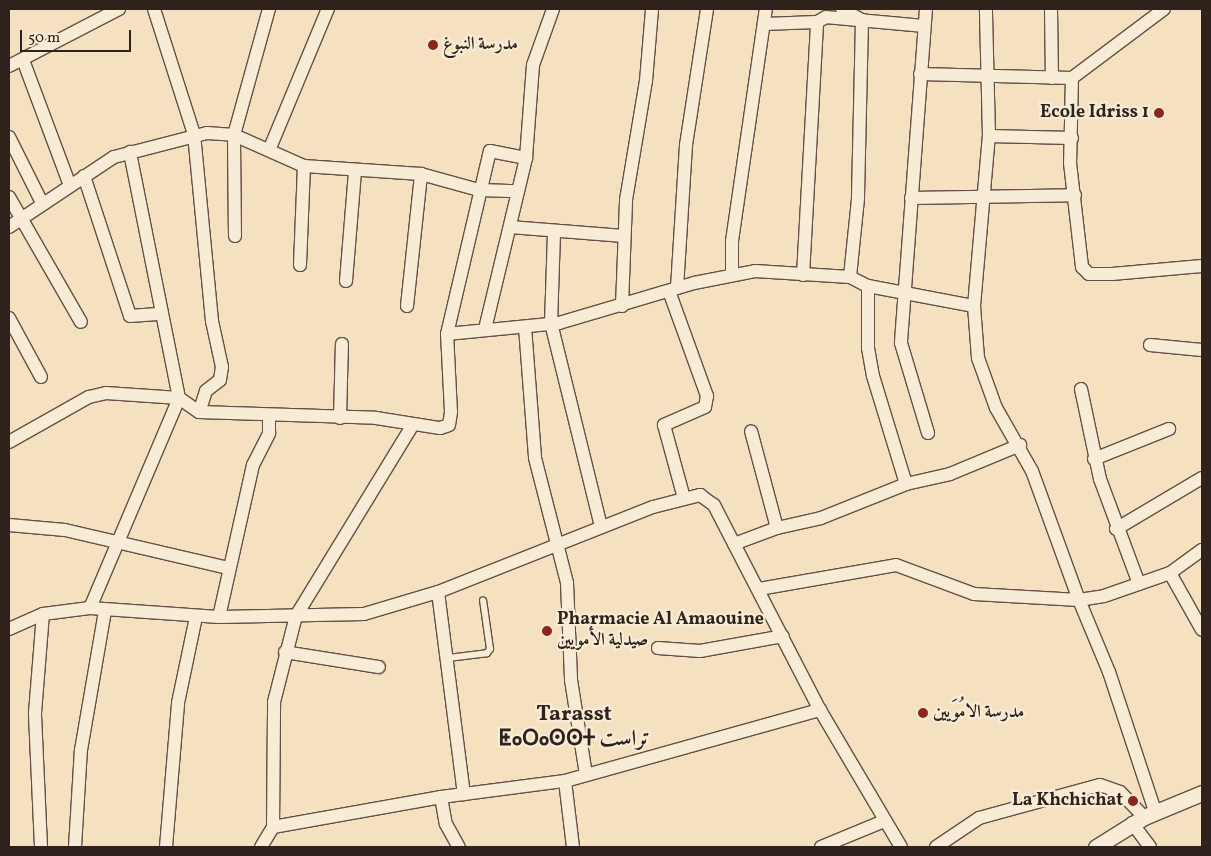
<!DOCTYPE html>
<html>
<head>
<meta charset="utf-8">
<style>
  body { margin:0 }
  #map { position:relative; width:1211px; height:856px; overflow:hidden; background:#f5e1c0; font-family:Vollkorn,Amiri,"Noto Sans Tifinagh",serif }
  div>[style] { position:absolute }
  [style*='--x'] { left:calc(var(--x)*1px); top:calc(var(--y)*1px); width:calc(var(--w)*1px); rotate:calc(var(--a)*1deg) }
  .roads { filter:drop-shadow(1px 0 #605245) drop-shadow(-1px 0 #605245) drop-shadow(0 1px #605245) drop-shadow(0 -1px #605245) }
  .service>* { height:6px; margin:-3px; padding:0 3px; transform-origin:3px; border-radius:3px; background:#f8ecd6 }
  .minor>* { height:12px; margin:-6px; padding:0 6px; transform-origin:6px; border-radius:6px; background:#f8ecd6 }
  .tertiary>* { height:15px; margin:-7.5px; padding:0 7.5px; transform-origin:7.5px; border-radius:7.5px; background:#f8ecd6 }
  .dots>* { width:14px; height:14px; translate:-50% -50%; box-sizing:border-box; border:2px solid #f8ecd6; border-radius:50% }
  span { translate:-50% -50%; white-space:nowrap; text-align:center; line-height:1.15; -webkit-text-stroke:4.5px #f8ecd6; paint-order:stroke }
  .poi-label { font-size:18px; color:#2f221c; font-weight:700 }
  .left { translate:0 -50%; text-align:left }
  .right { translate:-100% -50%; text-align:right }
  .district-label { font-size:22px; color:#2f221c; font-weight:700 }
  .frame { position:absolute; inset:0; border:10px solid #2f221c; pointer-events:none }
  .scale { position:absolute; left:20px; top:30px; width:111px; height:22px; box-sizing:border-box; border:2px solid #2f221c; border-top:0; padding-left:6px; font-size:15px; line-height:18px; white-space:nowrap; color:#2f221c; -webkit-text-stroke:4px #f8ecd6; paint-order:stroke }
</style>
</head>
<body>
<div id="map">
  <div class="roads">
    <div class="service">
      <div style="--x:448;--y:658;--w:39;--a:-7"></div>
      <div style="--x:487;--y:653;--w:5;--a:-53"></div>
      <div style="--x:490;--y:649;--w:49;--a:-98.1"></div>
    </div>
    <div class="minor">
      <div style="--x:154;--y:9;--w:131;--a:72.3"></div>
      <div style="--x:194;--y:134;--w:188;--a:84.5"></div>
      <div style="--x:212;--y:321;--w:47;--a:77.7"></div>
      <div style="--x:222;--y:367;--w:13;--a:99"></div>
      <div style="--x:220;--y:380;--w:18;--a:142"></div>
      <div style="--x:206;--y:391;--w:22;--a:108"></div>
      <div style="--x:842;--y:9;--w:23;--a:29"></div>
      <div style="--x:862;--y:20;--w:179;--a:91.3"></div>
      <div style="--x:858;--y:199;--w:78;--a:95.9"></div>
      <div style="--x:926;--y:9;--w:335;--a:94.3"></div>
      <div style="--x:901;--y:343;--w:94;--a:73.3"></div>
      <div style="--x:1051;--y:9;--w:69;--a:89.2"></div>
      <div style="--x:764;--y:24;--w:53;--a:-2.2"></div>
      <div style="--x:23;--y:60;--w:134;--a:69.5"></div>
      <div style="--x:9;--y:66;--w:124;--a:-27.4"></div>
      <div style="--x:920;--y:74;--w:152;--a:1.5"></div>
      <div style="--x:1072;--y:78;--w:115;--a:-36.9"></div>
      <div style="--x:1072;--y:78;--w:85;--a:91.3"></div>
      <div style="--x:1070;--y:163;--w:105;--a:83.4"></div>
      <div style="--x:1082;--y:267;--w:10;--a:45"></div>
      <div style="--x:1089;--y:274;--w:23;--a:0"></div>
      <div style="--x:1112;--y:274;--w:90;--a:-5.1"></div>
      <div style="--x:989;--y:136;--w:83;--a:1.4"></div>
      <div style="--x:9;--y:137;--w:74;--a:63.4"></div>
      <div style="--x:270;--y:148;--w:151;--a:-67.4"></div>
      <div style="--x:84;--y:176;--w:147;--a:71.8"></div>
      <div style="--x:130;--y:316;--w:31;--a:-4"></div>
      <div style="--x:9;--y:197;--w:144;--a:60.1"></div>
      <div style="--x:911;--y:198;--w:164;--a:-1"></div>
      <div style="--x:9;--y:227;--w:126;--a:-33.7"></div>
      <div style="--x:114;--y:157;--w:96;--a:-14.5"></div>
      <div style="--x:207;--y:133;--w:27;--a:4"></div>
      <div style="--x:234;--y:135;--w:77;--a:23.9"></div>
      <div style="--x:304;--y:166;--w:117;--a:3.9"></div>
      <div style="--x:421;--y:174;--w:60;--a:15.4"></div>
      <div style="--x:479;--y:190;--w:38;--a:2"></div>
      <div style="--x:510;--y:227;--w:114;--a:4.5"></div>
      <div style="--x:554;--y:233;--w:90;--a:91.9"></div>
      <div style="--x:551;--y:323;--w:210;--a:76.2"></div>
      <div style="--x:235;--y:236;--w:101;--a:-90.6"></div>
      <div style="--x:234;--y:135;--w:131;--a:-74.5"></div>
      <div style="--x:300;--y:265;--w:99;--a:-87.7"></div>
      <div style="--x:732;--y:275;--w:34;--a:-90"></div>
      <div style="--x:732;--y:241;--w:234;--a:-81.7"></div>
      <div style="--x:803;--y:275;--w:253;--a:-86.8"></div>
      <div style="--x:817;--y:22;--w:10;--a:-29"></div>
      <div style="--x:826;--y:17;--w:98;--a:5.2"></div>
      <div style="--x:346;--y:281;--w:110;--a:-85.3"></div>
      <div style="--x:868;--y:286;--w:62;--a:90"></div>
      <div style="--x:868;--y:348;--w:28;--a:80"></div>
      <div style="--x:873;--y:376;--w:113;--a:73"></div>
      <div style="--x:677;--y:288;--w:143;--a:-86.4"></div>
      <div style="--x:686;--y:145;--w:138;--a:-81.2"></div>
      <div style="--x:669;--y:291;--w:112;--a:70.1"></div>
      <div style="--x:707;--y:396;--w:11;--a:100"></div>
      <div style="--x:705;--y:407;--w:45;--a:156.3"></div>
      <div style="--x:664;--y:425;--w:76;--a:74.7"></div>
      <div style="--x:407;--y:306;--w:133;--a:-83.9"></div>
      <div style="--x:622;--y:306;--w:106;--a:-87.8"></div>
      <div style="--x:626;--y:200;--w:121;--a:-80.5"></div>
      <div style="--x:646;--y:81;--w:72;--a:-85.2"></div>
      <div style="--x:9;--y:318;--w:67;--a:61.5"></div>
      <div style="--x:525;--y:327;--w:131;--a:85.6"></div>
      <div style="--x:535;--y:458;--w:129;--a:75.6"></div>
      <div style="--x:567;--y:583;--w:97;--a:87.6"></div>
      <div style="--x:571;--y:680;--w:96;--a:81"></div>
      <div style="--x:485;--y:329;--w:176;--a:-76.5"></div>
      <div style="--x:526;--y:158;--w:93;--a:-85.7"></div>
      <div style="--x:533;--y:65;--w:59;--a:-70.3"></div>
      <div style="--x:447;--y:334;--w:188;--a:-76.8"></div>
      <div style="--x:490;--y:151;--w:37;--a:11"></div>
      <div style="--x:1150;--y:345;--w:52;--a:5.5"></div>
      <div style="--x:1081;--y:389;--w:92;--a:78.1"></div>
      <div style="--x:1100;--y:479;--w:112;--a:69.6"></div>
      <div style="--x:340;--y:418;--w:74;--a:-88.5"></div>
      <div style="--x:9;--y:442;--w:92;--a:-29.4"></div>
      <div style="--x:89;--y:397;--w:17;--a:-13"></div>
      <div style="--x:106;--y:393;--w:73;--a:3.9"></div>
      <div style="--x:179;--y:398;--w:24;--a:35"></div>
      <div style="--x:199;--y:412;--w:177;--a:1.9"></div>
      <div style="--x:376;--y:418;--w:65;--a:8.9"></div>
      <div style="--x:440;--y:428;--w:9;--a:-18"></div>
      <div style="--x:449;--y:425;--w:13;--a:-81"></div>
      <div style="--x:451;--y:412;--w:78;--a:-92.9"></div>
      <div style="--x:447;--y:334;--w:113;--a:-5.6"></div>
      <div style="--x:559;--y:323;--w:141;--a:-16.5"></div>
      <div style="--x:694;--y:283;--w:62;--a:-11.1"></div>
      <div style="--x:755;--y:271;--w:95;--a:3.6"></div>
      <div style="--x:850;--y:277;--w:20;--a:27"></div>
      <div style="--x:868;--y:286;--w:108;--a:10.7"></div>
      <div style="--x:1094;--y:459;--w:81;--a:-21.8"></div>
      <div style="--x:9;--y:525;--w:56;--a:5.1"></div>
      <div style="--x:65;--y:530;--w:167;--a:13.1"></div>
      <div style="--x:777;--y:528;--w:45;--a:-12.8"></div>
      <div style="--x:821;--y:518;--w:92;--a:-21.8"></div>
      <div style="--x:906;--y:484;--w:45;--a:-12.8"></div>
      <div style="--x:950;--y:474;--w:76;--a:-22.5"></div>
      <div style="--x:1116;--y:529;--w:100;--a:-30.7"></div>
      <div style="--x:734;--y:544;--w:46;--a:-20.4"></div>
      <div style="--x:777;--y:528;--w:100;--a:-105"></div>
      <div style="--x:1170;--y:573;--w:65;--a:60.7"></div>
      <div style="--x:759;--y:589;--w:139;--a:-9.9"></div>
      <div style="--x:896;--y:565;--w:83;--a:20.4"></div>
      <div style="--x:974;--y:594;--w:105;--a:3.3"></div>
      <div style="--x:1079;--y:600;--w:137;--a:-110"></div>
      <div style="--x:1032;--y:471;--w:73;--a:-119.7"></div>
      <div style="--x:996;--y:408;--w:53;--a:-109.8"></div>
      <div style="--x:978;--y:358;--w:52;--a:-94.4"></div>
      <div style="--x:974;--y:306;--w:171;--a:-85"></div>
      <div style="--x:989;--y:136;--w:127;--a:-91.4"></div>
      <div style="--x:438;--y:592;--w:204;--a:82.7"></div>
      <div style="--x:90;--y:608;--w:228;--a:-67"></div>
      <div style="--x:179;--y:398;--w:251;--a:-101.3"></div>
      <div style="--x:219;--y:617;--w:156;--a:-77.4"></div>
      <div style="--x:253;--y:465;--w:36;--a:-63"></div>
      <div style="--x:269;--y:433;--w:16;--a:-90"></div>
      <div style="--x:9;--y:629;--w:37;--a:-24"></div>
      <div style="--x:43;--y:614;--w:47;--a:-7.3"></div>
      <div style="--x:90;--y:608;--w:129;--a:4"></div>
      <div style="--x:219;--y:617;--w:145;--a:-1.2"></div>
      <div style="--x:364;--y:614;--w:77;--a:-16.6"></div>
      <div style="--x:438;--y:592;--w:231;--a:-21.6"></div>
      <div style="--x:653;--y:507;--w:49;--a:-14.3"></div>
      <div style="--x:700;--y:495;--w:17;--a:36"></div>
      <div style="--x:714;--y:505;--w:231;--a:62.7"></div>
      <div style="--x:820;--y:710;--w:159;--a:59.4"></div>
      <div style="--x:658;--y:648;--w:42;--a:4.1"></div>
      <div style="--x:700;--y:651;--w:84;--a:-10.2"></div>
      <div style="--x:285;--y:652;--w:95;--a:9.1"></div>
      <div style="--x:565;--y:781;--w:66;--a:83.1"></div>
      <div style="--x:441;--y:797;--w:27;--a:80"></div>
      <div style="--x:446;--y:824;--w:26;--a:61"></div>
      <div style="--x:1155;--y:811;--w:146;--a:-108.3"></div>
      <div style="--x:1109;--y:672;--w:78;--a:-112.6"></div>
      <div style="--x:1079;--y:600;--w:25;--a:-9"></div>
      <div style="--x:1104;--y:596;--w:70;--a:-19.2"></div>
      <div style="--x:1170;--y:573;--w:39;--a:-36"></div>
      <div style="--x:1132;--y:823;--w:30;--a:53"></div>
      <div style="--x:273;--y:827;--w:171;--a:-10.1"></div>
      <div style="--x:441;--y:797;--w:125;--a:-7.4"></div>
      <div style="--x:565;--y:781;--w:265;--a:-15.6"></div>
      <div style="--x:41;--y:847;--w:134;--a:-92.6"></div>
      <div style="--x:35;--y:713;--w:99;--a:-85.4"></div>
      <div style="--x:75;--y:847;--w:97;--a:-86.5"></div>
      <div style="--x:81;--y:750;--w:141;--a:-80.2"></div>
      <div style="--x:166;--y:847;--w:144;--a:-85.2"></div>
      <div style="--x:178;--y:703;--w:88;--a:-78.2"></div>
      <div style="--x:261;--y:847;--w:23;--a:-59"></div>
      <div style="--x:273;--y:827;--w:125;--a:-89.5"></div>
      <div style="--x:274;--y:702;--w:89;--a:-75.7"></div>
      <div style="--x:296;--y:616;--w:223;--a:-58.6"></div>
      <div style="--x:821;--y:847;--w:68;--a:-22.4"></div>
      <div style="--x:936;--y:847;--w:52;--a:-34"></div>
      <div style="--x:979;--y:818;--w:125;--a:-15.3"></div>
      <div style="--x:1100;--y:785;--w:21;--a:19"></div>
      <div style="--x:1120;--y:792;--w:35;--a:46"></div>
    </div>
    <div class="tertiary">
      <div style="--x:1096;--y:847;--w:57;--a:-32"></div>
      <div style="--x:1144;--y:817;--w:63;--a:-22.5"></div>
    </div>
  </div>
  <div class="dots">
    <div style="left:433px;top:45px;background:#8f2418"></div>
    <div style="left:1159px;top:113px;background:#8f2418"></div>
    <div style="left:547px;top:631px;background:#8f2418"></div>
    <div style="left:923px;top:713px;background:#8f2418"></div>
    <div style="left:1133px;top:801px;background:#8f2418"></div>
  </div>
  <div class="poi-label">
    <span class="left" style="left:443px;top:45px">مدرسة النبوغ</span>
    <span class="right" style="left:1149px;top:113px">Ecole Idriss 1</span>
    <span class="left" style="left:557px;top:631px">Pharmacie Al Amaouine<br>صيدلية الأمويين</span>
    <span class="left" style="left:933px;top:713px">مدرسة الامُوَيين</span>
    <span class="right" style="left:1123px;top:801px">La Khchichat</span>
  </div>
  <div class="district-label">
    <span style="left:574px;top:727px">Tarasst<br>ⵟⴰⵔⴰⵙⵙⵜ تراست</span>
  </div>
  <div class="frame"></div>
  <div class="scale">50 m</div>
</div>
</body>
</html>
